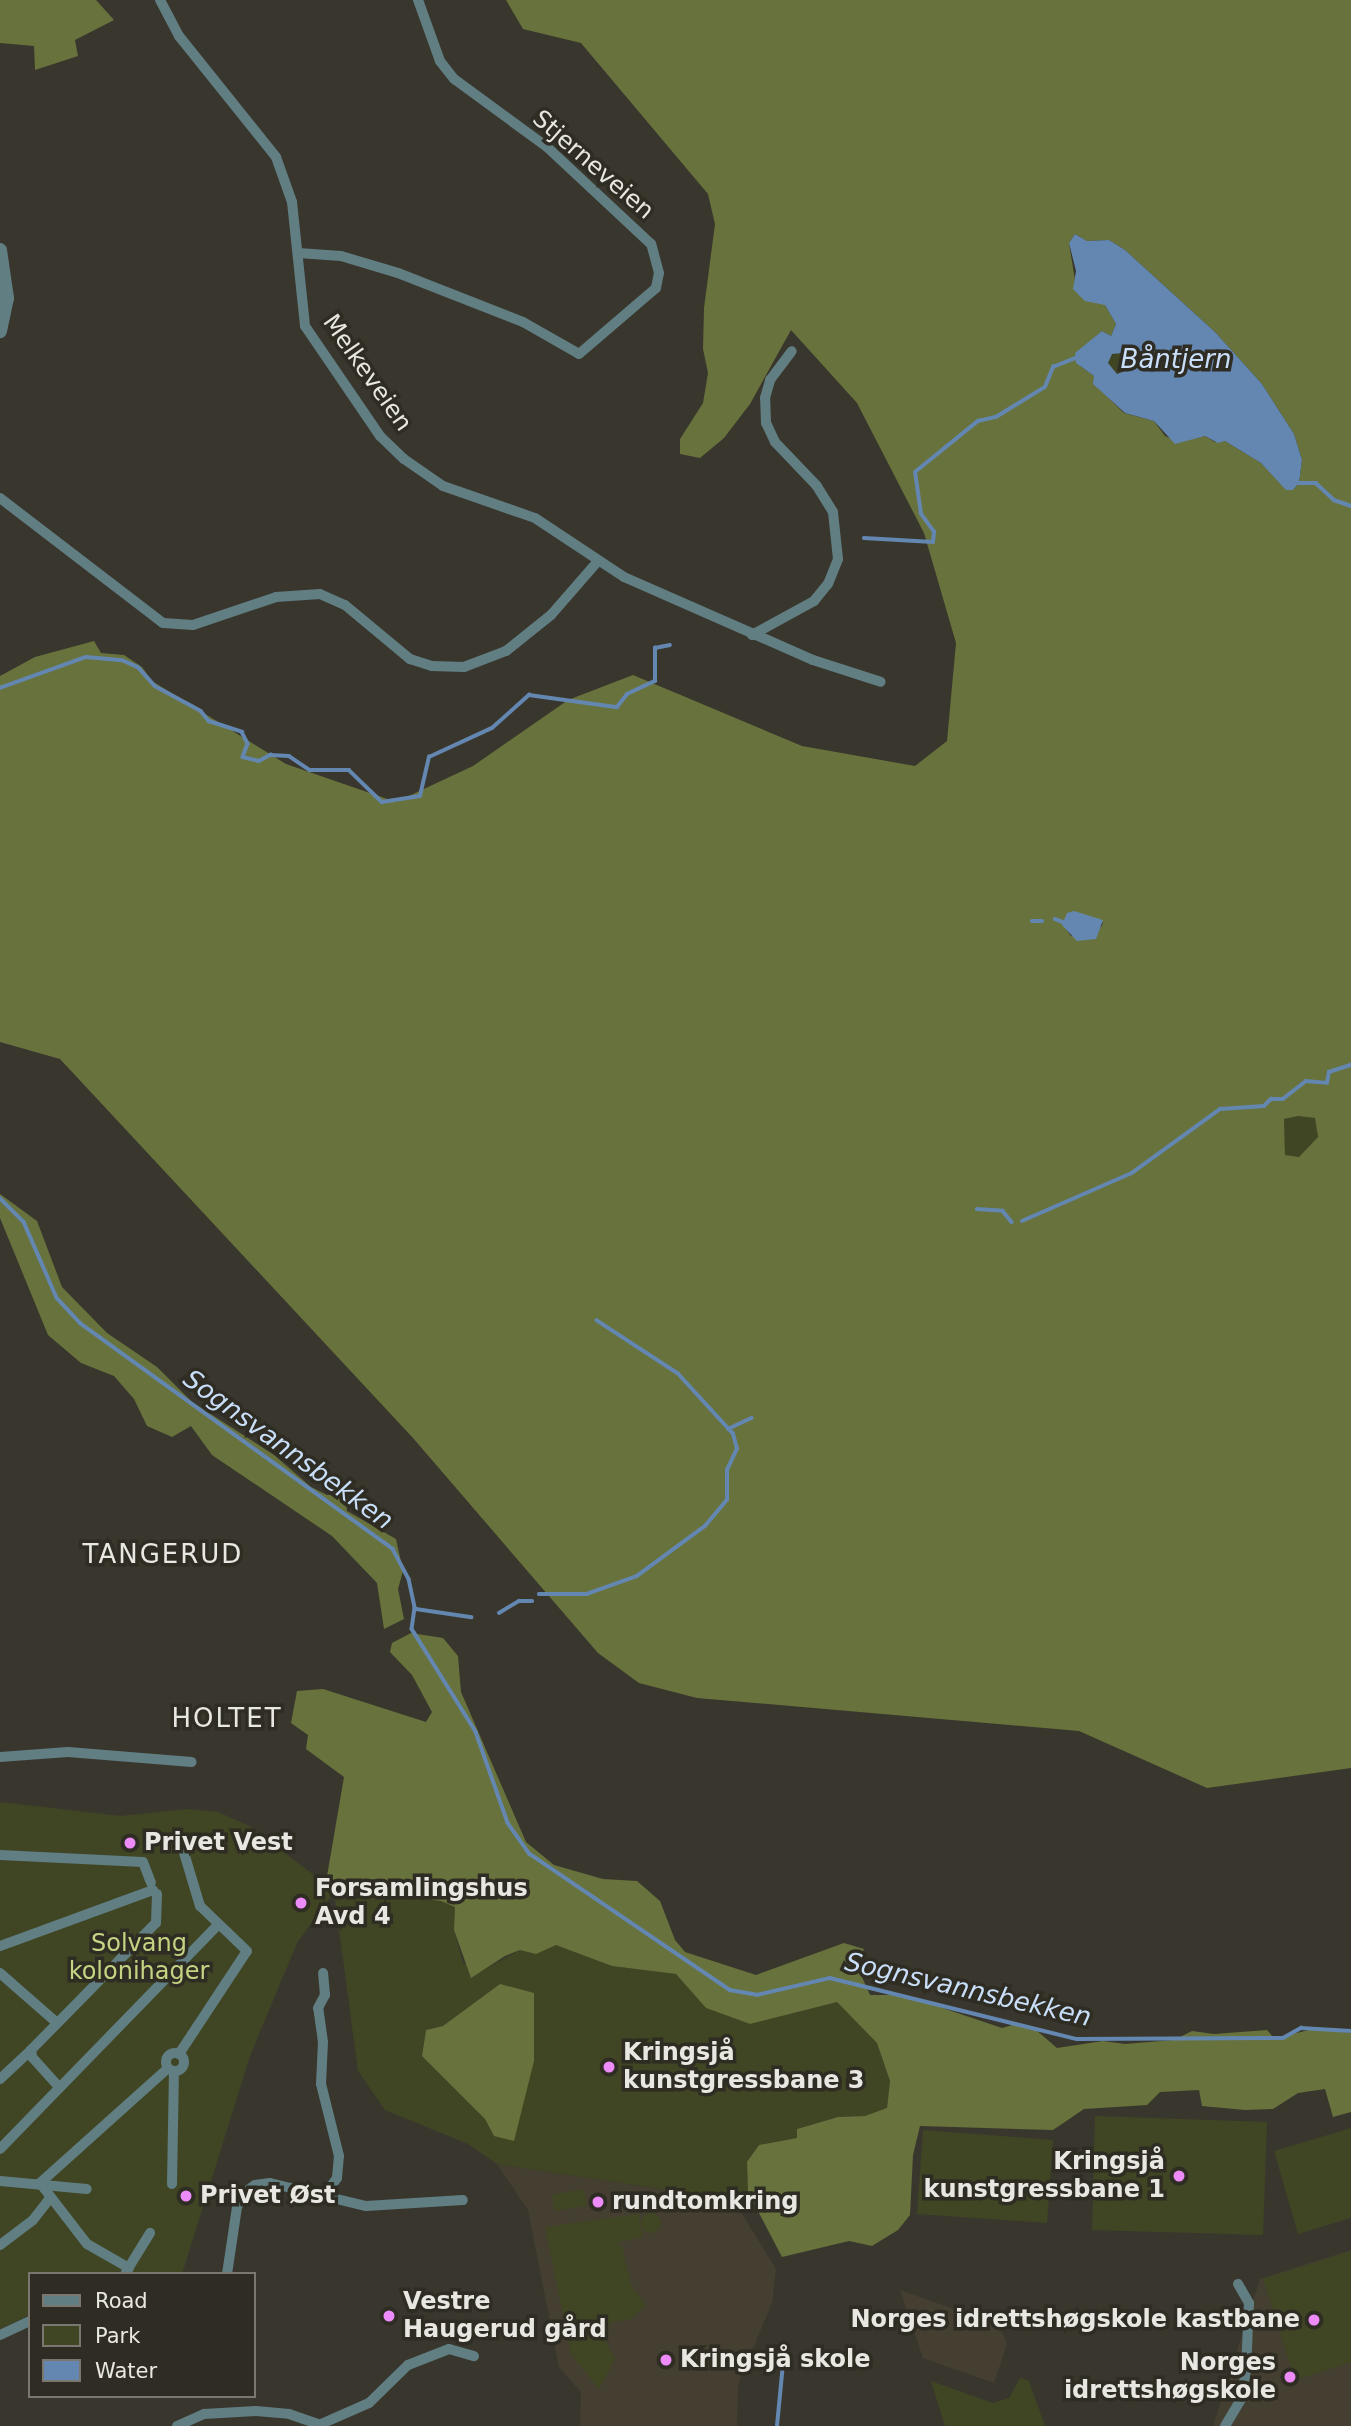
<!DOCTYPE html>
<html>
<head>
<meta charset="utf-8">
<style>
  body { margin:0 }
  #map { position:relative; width:1351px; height:2426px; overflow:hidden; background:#39372d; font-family:"DejaVu Sans",sans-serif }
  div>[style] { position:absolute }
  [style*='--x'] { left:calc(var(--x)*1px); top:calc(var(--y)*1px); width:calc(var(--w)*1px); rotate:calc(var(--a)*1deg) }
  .built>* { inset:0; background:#443f30 }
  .green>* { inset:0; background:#404624 }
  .round { border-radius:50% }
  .forest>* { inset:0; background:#68723c }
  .water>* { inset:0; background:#6487b2 }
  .stream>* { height:3.5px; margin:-1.75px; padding:0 1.75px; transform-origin:1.75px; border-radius:1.75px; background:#6487b2 }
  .minor>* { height:10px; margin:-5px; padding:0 5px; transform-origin:5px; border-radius:5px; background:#617e83 }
  .minor>.ring { margin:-5px; padding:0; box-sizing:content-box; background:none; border:10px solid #617e83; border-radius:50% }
  .tertiary>* { height:14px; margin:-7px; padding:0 7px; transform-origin:7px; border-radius:7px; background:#617e83 }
  .dots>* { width:19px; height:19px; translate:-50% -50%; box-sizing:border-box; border:4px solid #2f2d23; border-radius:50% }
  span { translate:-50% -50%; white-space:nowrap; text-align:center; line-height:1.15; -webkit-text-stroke:7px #2f2d23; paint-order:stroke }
  .street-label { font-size:24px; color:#e9e7e1 }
  .poi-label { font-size:24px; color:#e9e7e1; font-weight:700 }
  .left { translate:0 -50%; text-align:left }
  .right { translate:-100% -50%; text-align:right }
  .park-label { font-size:24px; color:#c5d482 }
  .water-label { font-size:26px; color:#c9def8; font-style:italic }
  .neighbourhood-label { font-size:26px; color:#e9e7e1; letter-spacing:2px }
  .legend { position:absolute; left:28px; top:2272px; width:228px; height:126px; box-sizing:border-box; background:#2f2d23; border:2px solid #79776f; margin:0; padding:9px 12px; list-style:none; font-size:21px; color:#e9e7e1 }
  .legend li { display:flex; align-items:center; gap:14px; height:35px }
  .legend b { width:35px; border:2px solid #79776f }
</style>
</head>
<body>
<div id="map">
  <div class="built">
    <div style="clip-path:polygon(497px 2164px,728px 2199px,739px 2209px,776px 2269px,772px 2303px,738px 2384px,737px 2426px,580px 2426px,581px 2392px,559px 2367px,528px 2210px)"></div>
    <div style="clip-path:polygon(1351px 2250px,1351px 2426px,1213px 2426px,1260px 2279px)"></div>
    <div style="clip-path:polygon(900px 2290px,999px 2325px,1007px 2344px,994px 2383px,923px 2358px)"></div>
  </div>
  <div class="green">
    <div class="round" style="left:1108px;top:353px;width:20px;height:20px"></div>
    <div style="clip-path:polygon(1298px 1116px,1316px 1118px,1318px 1137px,1299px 1157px,1285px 1155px,1284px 1119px)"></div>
    <div style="clip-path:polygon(evenodd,0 1802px,121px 1816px,188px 1809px,218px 1812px,249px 1826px,335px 1891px,441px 1901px,455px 1907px,454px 1930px,463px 1963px,482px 1971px,520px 1950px,536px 1953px,556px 1944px,612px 1966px,676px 1974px,706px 2008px,750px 2024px,837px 2002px,877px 2043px,890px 2081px,887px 2109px,865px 2116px,837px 2117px,797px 2129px,798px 2138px,759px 2145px,747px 2163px,748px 2192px,728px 2199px,497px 2164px,468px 2144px,385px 2110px,358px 2071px,334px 1892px,297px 1943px,250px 2056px,182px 2274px,30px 2274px,30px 2315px,0 2329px,0 1802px,443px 2026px,494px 2136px,485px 2119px,422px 2056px,426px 2030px,443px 2026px)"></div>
    <div style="clip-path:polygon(1095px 2116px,1267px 2122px,1263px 2235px,1092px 2230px)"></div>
    <div style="clip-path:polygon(1351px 2128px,1351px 2218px,1298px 2234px,1274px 2151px)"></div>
    <div style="clip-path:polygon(923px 2130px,1053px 2140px,1047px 2223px,917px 2214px)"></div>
    <div style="clip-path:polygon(584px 2189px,587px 2206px,554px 2211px,552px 2195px)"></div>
    <div class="round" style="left:641px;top:2213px;width:20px;height:20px"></div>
    <div style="clip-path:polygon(638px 2214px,643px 2237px,616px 2243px,622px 2246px,631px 2285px,646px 2305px,631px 2319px,610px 2323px,606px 2343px,615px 2359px,599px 2389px,571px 2354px,545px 2227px)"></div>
    <div style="clip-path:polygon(1351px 2251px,1351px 2362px,1295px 2380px,1263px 2279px)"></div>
    <div style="clip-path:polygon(1020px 2378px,1029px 2381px,1045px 2426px,945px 2426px,931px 2381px,993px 2403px,1009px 2398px)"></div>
  </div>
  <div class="forest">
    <div style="clip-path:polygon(0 0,96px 0,114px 20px,75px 40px,78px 56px,35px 70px,34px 46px,0 43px)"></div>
    <div style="clip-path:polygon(evenodd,506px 0,1351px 0,1351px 1768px,1207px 1788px,1079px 1731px,697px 1698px,639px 1683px,598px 1653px,413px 1438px,60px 1059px,0 1042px,0 676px,35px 657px,94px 641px,101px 653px,124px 655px,142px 667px,152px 681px,286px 764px,396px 802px,473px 766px,568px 700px,633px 675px,802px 746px,915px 766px,947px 741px,956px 643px,924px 533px,857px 403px,791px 330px,750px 404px,724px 438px,700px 458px,680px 454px,680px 439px,703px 403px,708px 373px,703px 349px,704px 308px,715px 224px,708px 194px,581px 43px,523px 29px,506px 0,1075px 234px,1087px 241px,1109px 240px,1125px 250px,1215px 332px,1262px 384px,1294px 434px,1302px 460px,1299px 483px,1294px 489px,1286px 489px,1261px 463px,1225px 441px,1215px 442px,1205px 436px,1179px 442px,1165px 436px,1154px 421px,1124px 413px,1094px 384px,1094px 376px,1080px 366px,1093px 339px,1102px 331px,1111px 336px,1116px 324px,1105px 305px,1075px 280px,1069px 243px,1075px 234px,506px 0,1082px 915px,1103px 923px,1101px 927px,1071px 936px,1062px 923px,1082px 915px,506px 0,1298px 1116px,1315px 1118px,1318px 1137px,1299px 1157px,1285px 1155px,1284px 1119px,1298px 1116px)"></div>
    <div style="clip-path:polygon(0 1194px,37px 1221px,62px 1287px,107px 1333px,157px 1367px,192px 1402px,274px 1455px,311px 1487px,327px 1495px,345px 1495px,347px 1511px,396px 1539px,403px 1571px,398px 1589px,404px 1619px,384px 1629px,377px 1583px,332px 1536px,212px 1455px,191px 1426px,172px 1437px,147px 1426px,134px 1399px,114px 1376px,81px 1363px,48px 1335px,0 1218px)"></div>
    <div style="clip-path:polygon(411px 1633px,443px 1638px,458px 1656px,461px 1692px,526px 1842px,554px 1865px,603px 1879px,637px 1881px,660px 1901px,675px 1940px,685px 1952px,756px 1975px,844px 1943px,864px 1949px,857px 1966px,870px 1995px,904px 1995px,1002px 2028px,1016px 2024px,1035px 2029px,1057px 2048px,1103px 2041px,1125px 2044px,1174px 2040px,1192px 2031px,1214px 2034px,1267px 2030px,1274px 2038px,1314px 2029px,1351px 2033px,1351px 2112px,1333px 2117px,1325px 2089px,1298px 2093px,1273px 2109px,1245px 2110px,1202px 2106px,1199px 2090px,1160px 2092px,1147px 2105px,1084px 2109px,1053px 2130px,920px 2126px,913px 2155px,910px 2215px,898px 2230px,872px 2246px,849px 2241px,782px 2257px,748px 2192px,747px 2162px,759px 2145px,797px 2138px,797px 2129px,838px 2117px,865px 2116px,887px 2108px,890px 2081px,877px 2043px,837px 2002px,750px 2024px,706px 2008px,676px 1974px,612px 1966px,556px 1945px,536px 1954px,520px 1950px,505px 1956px,471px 1978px,454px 1930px,455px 1907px,441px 1901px,375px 1893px,353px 1892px,340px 1898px,326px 1882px,344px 1777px,306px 1749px,308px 1735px,291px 1723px,297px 1691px,323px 1689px,426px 1722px,432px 1712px,412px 1675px,390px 1652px,392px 1643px)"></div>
    <div style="clip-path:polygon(500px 1984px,534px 1993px,534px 2061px,514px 2141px,494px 2136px,485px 2119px,422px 2056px,426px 2030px,443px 2026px)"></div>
  </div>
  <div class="water">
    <div style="clip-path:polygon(evenodd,1075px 234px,1087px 241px,1109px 240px,1125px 250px,1215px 332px,1262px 384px,1294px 434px,1302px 460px,1299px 483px,1293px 490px,1286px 490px,1261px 463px,1225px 441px,1218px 443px,1205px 436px,1175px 444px,1154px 421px,1125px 413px,1093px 384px,1094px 376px,1076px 363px,1075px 353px,1102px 331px,1111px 336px,1116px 324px,1105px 305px,1085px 301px,1073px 289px,1076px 271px,1069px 243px,1075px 234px,1123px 353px,1128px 362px,1125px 371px,1117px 374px,1108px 363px,1112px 354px,1123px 353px)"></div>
    <div style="clip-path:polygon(1074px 911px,1103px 920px,1096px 939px,1077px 941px,1062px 925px,1067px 913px)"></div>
  </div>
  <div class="stream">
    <div style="--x:1299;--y:483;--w:17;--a:0"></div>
    <div style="--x:1316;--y:483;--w:25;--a:43"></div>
    <div style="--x:1334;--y:500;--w:18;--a:19"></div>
    <div style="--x:864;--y:538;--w:69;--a:3.3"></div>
    <div style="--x:933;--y:542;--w:10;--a:-84"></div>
    <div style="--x:934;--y:532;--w:22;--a:-126"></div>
    <div style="--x:921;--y:514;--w:42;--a:-98.1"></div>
    <div style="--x:915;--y:472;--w:81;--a:-39"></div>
    <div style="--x:978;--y:421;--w:18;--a:-13"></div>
    <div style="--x:996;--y:417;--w:57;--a:-31.5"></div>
    <div style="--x:1045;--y:387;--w:22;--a:-68"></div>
    <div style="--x:1053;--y:367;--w:24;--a:-22"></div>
    <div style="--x:0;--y:688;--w:91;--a:-19.8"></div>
    <div style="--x:86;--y:657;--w:36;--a:5"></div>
    <div style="--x:122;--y:660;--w:17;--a:24"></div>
    <div style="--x:138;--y:667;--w:25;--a:48"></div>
    <div style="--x:155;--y:686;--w:52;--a:28.5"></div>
    <div style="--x:201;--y:711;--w:13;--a:51"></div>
    <div style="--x:209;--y:721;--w:35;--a:18"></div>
    <div style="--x:242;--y:732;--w:13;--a:63"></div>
    <div style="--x:248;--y:744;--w:14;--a:111"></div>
    <div style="--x:243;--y:757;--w:16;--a:14"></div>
    <div style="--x:259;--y:761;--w:13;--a:-29"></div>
    <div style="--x:270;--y:755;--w:19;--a:3"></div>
    <div style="--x:289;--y:756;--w:25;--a:34"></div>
    <div style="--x:310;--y:770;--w:39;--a:0"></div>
    <div style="--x:349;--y:770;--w:46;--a:44.1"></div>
    <div style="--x:382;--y:802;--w:38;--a:-9"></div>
    <div style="--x:420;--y:796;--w:40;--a:-77"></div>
    <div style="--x:429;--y:757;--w:69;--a:-24.7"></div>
    <div style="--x:492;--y:728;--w:50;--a:-41.7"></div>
    <div style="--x:529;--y:695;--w:89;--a:7.8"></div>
    <div style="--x:617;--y:707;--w:16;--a:-52"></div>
    <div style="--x:627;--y:694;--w:31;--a:-25"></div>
    <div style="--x:655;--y:681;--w:33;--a:-90"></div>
    <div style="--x:655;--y:648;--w:15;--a:-11"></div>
    <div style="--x:1055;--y:919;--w:9;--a:21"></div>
    <div style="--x:1032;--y:921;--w:10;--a:0"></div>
    <div style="--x:0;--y:1198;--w:34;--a:45"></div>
    <div style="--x:24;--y:1222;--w:83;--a:66.5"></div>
    <div style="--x:57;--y:1298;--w:34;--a:47"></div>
    <div style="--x:80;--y:1323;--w:386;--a:35.8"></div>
    <div style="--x:393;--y:1549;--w:34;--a:62"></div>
    <div style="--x:409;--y:1579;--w:30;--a:78"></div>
    <div style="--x:415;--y:1608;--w:21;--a:98"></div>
    <div style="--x:412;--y:1629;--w:121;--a:58.1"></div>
    <div style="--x:476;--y:1732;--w:96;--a:70.6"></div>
    <div style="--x:508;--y:1823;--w:38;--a:55"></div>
    <div style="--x:530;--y:1854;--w:242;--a:34.2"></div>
    <div style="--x:730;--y:1990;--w:27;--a:10"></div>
    <div style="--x:757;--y:1995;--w:75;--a:-13.1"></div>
    <div style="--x:830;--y:1978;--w:254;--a:13.9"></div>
    <div style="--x:1077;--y:2039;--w:206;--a:-0.3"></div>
    <div style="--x:1283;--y:2038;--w:21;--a:-29"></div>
    <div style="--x:1301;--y:2028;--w:50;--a:3.4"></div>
    <div style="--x:977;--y:1209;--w:26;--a:4"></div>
    <div style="--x:1003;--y:1211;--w:14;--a:51"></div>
    <div style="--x:1022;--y:1221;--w:120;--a:-23.6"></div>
    <div style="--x:1132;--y:1173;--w:109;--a:-36"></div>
    <div style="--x:1220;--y:1109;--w:44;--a:-3.9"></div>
    <div style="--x:1264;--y:1106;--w:10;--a:-45"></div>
    <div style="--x:1271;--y:1099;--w:12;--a:0"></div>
    <div style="--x:1283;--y:1099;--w:29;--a:-38"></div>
    <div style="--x:1306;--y:1081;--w:21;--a:5"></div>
    <div style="--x:1327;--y:1083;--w:11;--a:-80"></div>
    <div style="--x:1329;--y:1072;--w:23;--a:-18"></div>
    <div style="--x:728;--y:1429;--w:26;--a:-25"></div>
    <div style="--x:539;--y:1594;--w:48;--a:0"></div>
    <div style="--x:587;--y:1594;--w:53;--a:-19.8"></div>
    <div style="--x:637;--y:1576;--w:84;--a:-36.3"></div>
    <div style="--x:705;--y:1526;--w:34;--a:-50"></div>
    <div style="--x:727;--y:1500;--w:30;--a:-90"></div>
    <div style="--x:727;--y:1470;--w:23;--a:-65"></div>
    <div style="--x:737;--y:1449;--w:16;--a:-105"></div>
    <div style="--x:733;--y:1434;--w:81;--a:-132.5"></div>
    <div style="--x:678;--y:1374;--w:97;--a:-146.8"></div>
    <div style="--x:416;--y:1609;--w:56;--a:8.3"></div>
    <div style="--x:499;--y:1613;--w:23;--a:-31"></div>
    <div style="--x:519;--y:1601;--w:13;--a:0"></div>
    <div style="--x:777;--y:2426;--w:73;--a:-84.5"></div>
  </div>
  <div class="minor">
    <div style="--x:160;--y:0;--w:41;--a:62.2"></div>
    <div style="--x:179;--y:36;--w:155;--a:51.3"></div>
    <div style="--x:276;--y:157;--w:48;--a:70.4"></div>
    <div style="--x:292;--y:202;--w:125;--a:84"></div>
    <div style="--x:305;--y:326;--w:133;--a:55.7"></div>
    <div style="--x:380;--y:436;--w:33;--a:44"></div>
    <div style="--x:404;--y:459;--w:47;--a:34.7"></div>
    <div style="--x:443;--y:486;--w:97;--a:19.2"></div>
    <div style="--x:535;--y:518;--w:107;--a:33.5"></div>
    <div style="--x:624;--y:577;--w:206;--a:23.7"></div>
    <div style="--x:813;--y:660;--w:71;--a:17.9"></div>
    <div style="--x:298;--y:253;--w:43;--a:4"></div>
    <div style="--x:341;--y:256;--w:59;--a:16.6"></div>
    <div style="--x:398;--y:273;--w:134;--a:21.4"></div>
    <div style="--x:523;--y:322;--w:64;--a:29.7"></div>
    <div style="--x:579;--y:354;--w:101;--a:-40.6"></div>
    <div style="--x:656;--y:288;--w:15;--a:-79"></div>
    <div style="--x:659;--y:273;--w:30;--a:-105"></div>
    <div style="--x:651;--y:244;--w:142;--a:-137"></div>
    <div style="--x:547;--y:147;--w:115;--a:-143.8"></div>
    <div style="--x:454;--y:79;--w:23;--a:-128"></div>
    <div style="--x:440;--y:61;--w:65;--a:-109.8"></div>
    <div style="--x:0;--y:498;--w:205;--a:37.5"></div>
    <div style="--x:163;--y:623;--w:30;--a:4"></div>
    <div style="--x:193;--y:625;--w:88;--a:-18.6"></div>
    <div style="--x:276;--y:597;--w:44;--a:-3.9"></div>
    <div style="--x:320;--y:594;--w:27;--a:24"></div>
    <div style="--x:345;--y:605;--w:85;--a:39.7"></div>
    <div style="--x:410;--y:659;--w:23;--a:18"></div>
    <div style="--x:432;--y:666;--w:32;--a:2"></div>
    <div style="--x:464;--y:667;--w:45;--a:-20.9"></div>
    <div style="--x:506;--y:651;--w:58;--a:-38.7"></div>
    <div style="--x:551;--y:615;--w:70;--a:-49"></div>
    <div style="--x:752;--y:635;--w:71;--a:-28.7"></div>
    <div style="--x:814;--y:601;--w:22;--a:-51"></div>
    <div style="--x:828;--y:584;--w:27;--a:-68"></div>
    <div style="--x:838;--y:559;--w:47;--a:-96.1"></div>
    <div style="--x:833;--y:512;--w:31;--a:-122"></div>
    <div style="--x:817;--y:486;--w:61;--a:-133.7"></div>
    <div style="--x:775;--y:442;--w:21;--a:-115"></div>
    <div style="--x:766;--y:423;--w:25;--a:-92"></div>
    <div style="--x:765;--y:398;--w:19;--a:-74"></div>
    <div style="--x:770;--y:380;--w:36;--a:-53"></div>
    <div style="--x:0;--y:1757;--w:68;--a:-4.2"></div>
    <div style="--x:68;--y:1752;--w:124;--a:4.6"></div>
    <div style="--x:0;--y:1855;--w:143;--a:2.8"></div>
    <div style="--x:143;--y:1862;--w:22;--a:69"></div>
    <div style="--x:0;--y:1946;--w:163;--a:-20.1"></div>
    <div style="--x:0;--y:1973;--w:74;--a:41.2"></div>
    <div class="ring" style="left:166px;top:2053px;width:8px;height:8px"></div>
    <div style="--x:179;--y:2054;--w:123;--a:-56.6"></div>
    <div style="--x:247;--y:1951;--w:65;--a:-136.2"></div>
    <div style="--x:200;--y:1906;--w:73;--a:-106.7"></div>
    <div style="--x:0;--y:2079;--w:42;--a:-43.1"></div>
    <div style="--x:59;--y:2087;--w:40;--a:-132"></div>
    <div style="--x:32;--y:2057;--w:7;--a:-98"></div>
    <div style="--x:31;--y:2050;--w:178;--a:-45.5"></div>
    <div style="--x:156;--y:1923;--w:29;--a:-88"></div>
    <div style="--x:0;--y:2149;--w:311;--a:-45.8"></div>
    <div style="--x:0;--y:2181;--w:87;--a:5.3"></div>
    <div style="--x:172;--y:2184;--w:113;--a:-89"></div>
    <div style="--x:322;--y:2198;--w:25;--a:-53"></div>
    <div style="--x:337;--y:2178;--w:22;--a:-85"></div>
    <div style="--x:339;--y:2156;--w:74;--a:-104"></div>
    <div style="--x:321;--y:2084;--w:42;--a:-87.3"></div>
    <div style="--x:323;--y:2042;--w:34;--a:-98"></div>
    <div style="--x:318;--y:2008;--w:15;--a:-62"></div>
    <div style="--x:325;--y:1995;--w:22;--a:-95"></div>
    <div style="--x:0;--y:2245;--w:41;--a:-37.1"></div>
    <div style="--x:33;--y:2220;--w:28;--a:-52"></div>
    <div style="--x:129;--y:2268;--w:48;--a:-150.3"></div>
    <div style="--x:87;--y:2244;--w:77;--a:-127.6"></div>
    <div style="--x:40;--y:2183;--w:172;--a:-41.9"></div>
    <div style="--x:126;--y:2272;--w:46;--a:-58.4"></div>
    <div style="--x:227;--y:2274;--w:68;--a:-81.5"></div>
    <div style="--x:237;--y:2207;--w:17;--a:-62"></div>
    <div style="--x:245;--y:2192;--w:12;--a:-35"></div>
    <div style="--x:255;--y:2185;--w:15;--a:-8"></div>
    <div style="--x:270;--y:2183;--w:99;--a:13.5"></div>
    <div style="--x:366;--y:2206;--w:97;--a:-3.5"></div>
    <div style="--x:0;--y:2335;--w:33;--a:-25"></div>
    <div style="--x:321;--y:2424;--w:52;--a:-23.6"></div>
    <div style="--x:369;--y:2403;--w:54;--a:-44.3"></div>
    <div style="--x:408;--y:2365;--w:44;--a:-21.3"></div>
    <div style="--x:449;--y:2349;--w:26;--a:16"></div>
    <div style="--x:177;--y:2426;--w:30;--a:-24"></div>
    <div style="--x:204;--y:2414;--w:52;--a:-3.3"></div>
    <div style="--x:256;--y:2411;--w:33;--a:5"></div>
    <div style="--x:289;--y:2414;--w:36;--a:19"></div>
    <div style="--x:1225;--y:2426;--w:31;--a:-59"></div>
    <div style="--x:1241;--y:2399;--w:28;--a:-80"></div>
    <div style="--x:1246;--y:2371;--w:68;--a:-87.5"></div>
    <div style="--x:1249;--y:2303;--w:22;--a:-120"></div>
  </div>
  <div class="tertiary">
    <div style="--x:0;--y:250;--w:49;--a:81.7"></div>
    <div style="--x:7;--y:298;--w:34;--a:102"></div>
  </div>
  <div class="dots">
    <div style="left:130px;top:1843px;background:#ed8cf9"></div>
    <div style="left:301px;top:1903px;background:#ed8cf9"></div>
    <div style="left:609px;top:2067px;background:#ed8cf9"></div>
    <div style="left:1179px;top:2176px;background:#ed8cf9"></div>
    <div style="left:186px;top:2196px;background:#ed8cf9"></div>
    <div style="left:598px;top:2202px;background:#ed8cf9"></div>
    <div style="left:389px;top:2316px;background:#ed8cf9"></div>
    <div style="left:1314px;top:2320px;background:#ed8cf9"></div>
    <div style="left:666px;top:2360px;background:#ed8cf9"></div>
    <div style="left:1290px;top:2377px;background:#ed8cf9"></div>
  </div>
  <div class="street-label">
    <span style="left:593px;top:165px;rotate:41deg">Stjerneveien</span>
    <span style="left:367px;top:373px;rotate:55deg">Melkeveien</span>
  </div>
  <div class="poi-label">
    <span class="left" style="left:144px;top:1843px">Privet Vest</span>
    <span class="left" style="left:315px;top:1903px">Forsamlingshus<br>Avd 4</span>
    <span class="left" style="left:623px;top:2067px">Kringsjå<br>kunstgressbane 3</span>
    <span class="right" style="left:1165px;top:2176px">Kringsjå<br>kunstgressbane 1</span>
    <span class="left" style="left:200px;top:2196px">Privet Øst</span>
    <span class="left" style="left:612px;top:2202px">rundtomkring</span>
    <span class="left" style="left:403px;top:2316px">Vestre<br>Haugerud gård</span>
    <span class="right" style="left:1300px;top:2320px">Norges idrettshøgskole kastbane</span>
    <span class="left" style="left:680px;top:2360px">Kringsjå skole</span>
    <span class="right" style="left:1276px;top:2377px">Norges<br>idrettshøgskole</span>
  </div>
  <div class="park-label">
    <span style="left:139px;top:1958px">Solvang<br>kolonihager</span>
  </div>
  <div class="water-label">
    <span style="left:1176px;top:360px">Båntjern</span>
    <span style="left:288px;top:1450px;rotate:36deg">Sognsvannsbekken</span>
    <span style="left:968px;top:1990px;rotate:13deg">Sognsvannsbekken</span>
  </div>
  <div class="neighbourhood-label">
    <span style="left:163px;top:1555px">TANGERUD</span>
    <span style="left:227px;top:1719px">HOLTET</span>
  </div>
  <ul class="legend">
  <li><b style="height:9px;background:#617e83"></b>Road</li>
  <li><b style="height:19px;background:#404624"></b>Park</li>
  <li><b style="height:19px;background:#6487b2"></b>Water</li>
  </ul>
</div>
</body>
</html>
